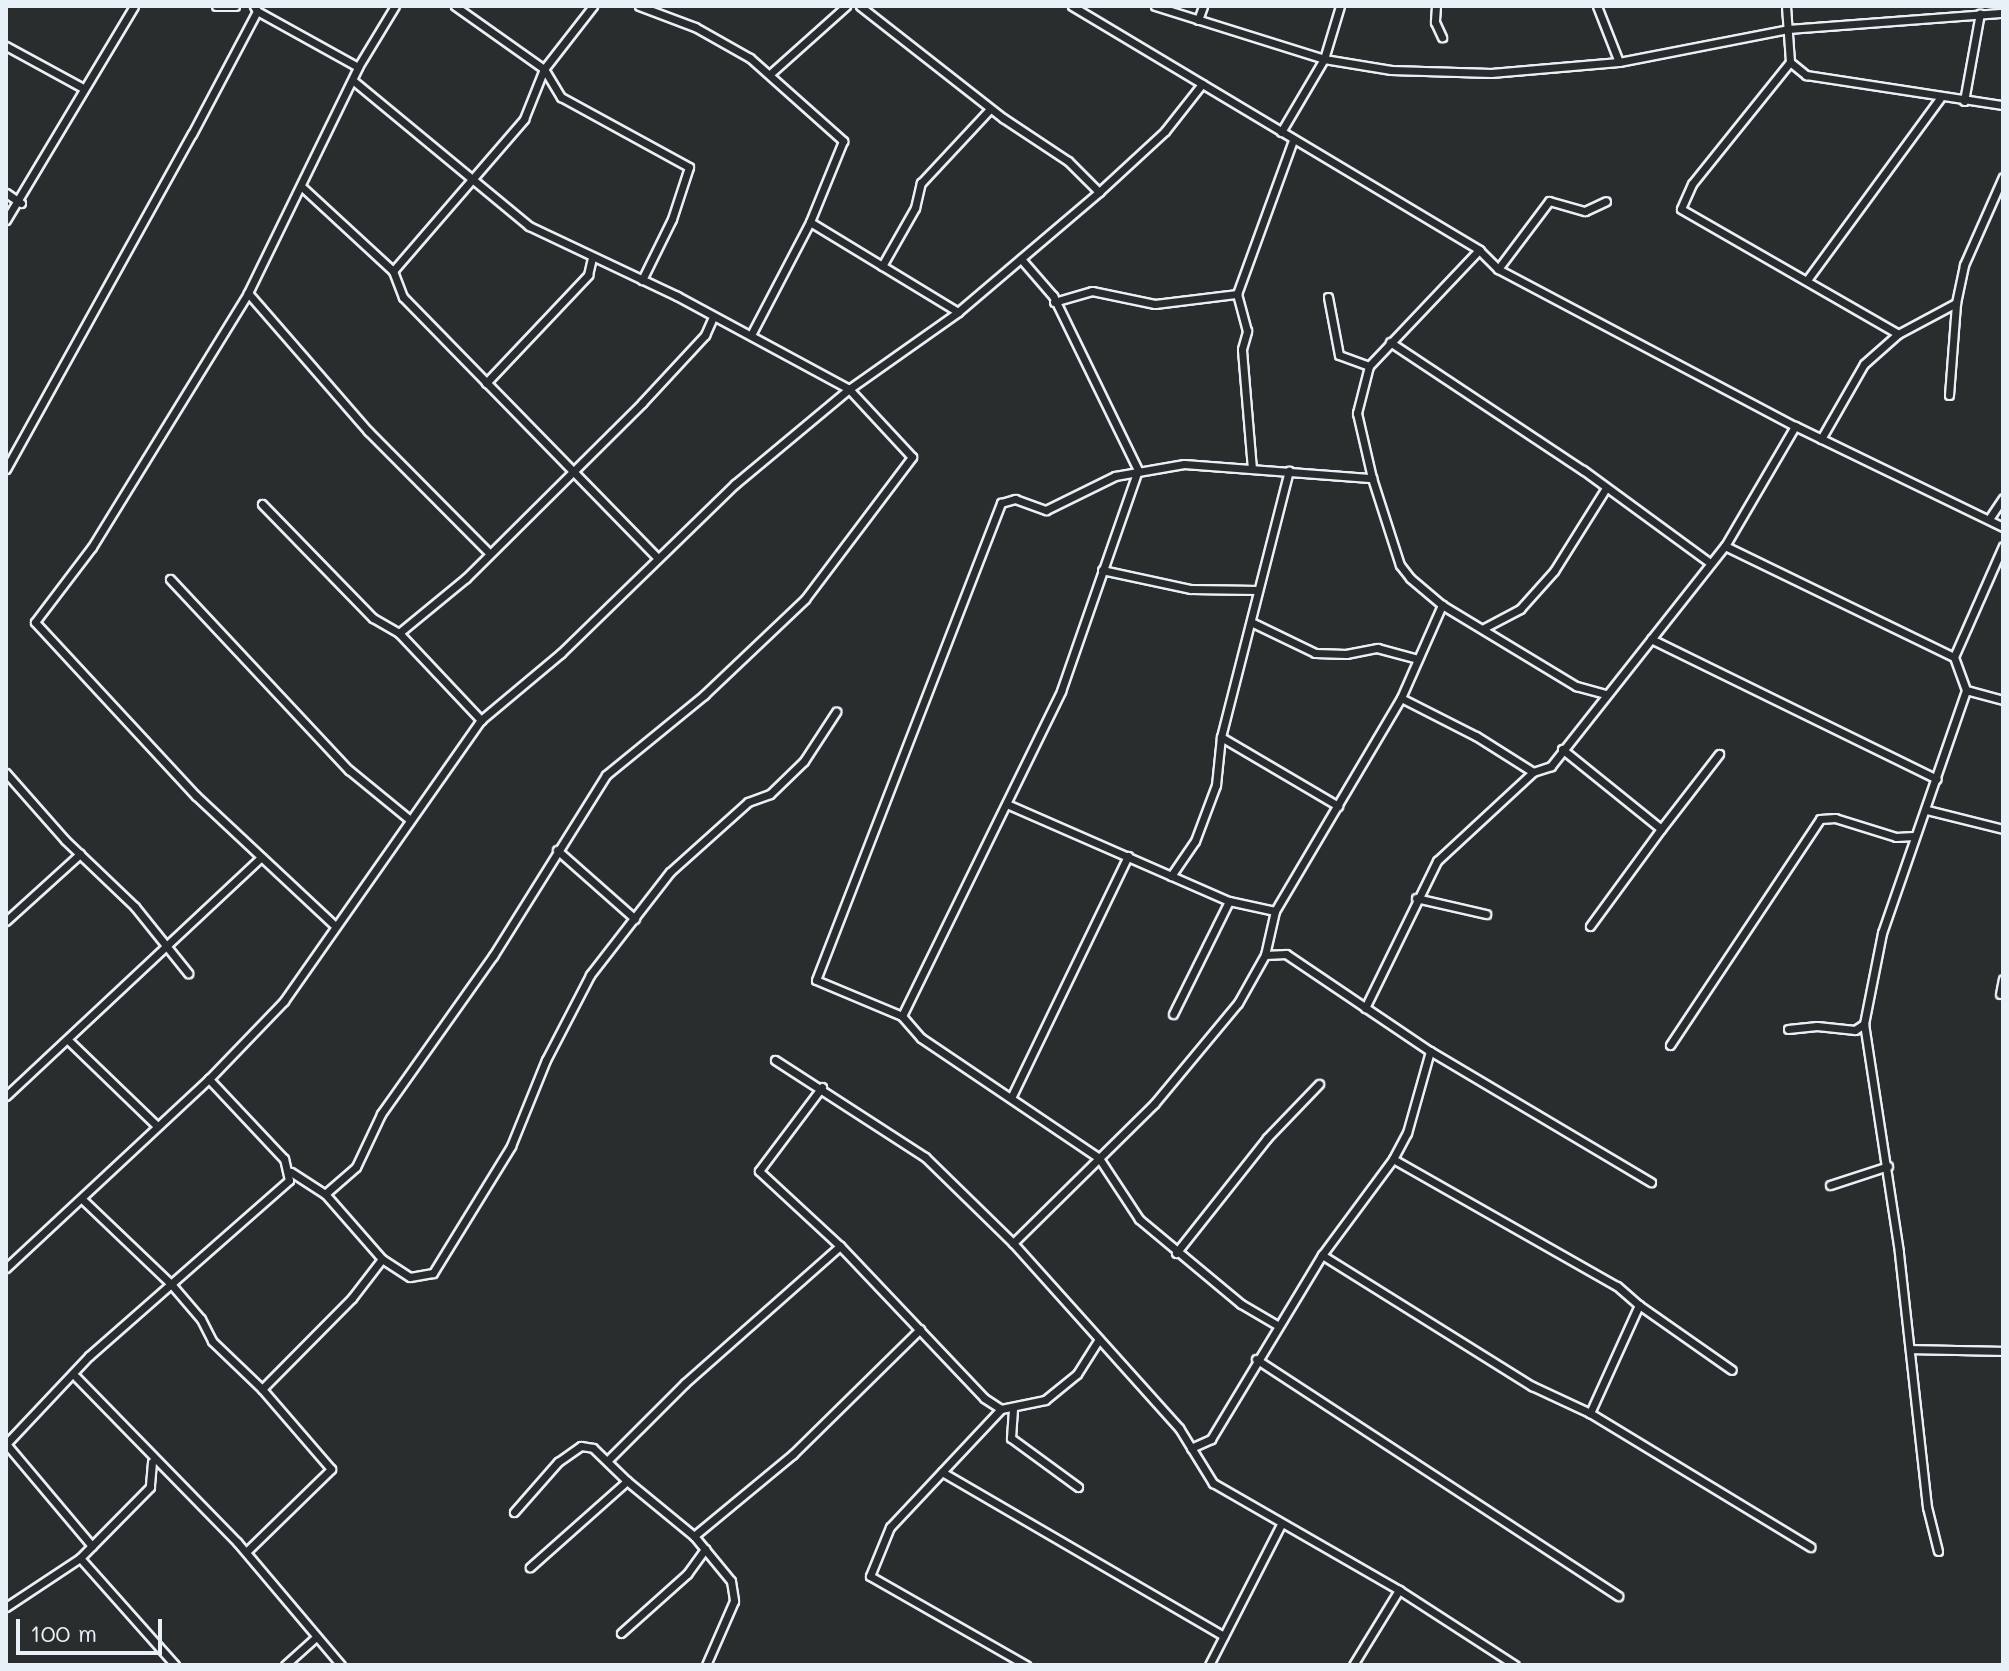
<!DOCTYPE html>
<html>
<head>
<meta charset="utf-8">
<style>
  body { margin:0 }
  #map { position:relative; width:2009px; height:1671px; overflow:hidden; background:#2a2d2e; font-family:Mali,sans-serif }
  div>[style] { position:absolute }
  [style*='--x'] { left:calc(var(--x)*1px); top:calc(var(--y)*1px); width:calc(var(--w)*1px); rotate:calc(var(--a)*1deg) }
  .roads { filter:drop-shadow(2px 0 #e8f1f8) drop-shadow(-2px 0 #e8f1f8) drop-shadow(0 2px #e8f1f8) drop-shadow(0 -2px #e8f1f8) }
  .street>* { height:7px; margin:-3.5px; padding:0 3.5px; transform-origin:3.5px; border-radius:3.5px; background:#2a2d2e }
  span { translate:-50% -50%; white-space:nowrap; text-align:center; line-height:1.15; -webkit-text-stroke:7px #2a2d2e; paint-order:stroke }
  .frame { position:absolute; inset:0; border:8px solid #e8f1f8; pointer-events:none }
  .scale { position:absolute; left:16px; top:1619px; width:146px; height:36px; box-sizing:border-box; border:4px solid #e8f1f8; border-top:0; padding-left:10px; font-size:24px; line-height:28px; white-space:nowrap; color:#e8f1f8; -webkit-text-stroke:6px #2a2d2e; paint-order:stroke }
</style>
</head>
<body>
<div id="map">
  <div class="roads">
    <div class="street">
      <div style="--x:216;--y:6;--w:19;--a:0"></div>
      <div style="--x:455;--y:6;--w:109;--a:35.3"></div>
      <div style="--x:544;--y:69;--w:33;--a:59"></div>
      <div style="--x:561;--y:97;--w:146;--a:28.7"></div>
      <div style="--x:689;--y:167;--w:55;--a:108.1"></div>
      <div style="--x:672;--y:219;--w:68;--a:116.2"></div>
      <div style="--x:639;--y:6;--w:60;--a:20.6"></div>
      <div style="--x:695;--y:27;--w:63;--a:29.4"></div>
      <div style="--x:750;--y:58;--w:125;--a:41.7"></div>
      <div style="--x:843;--y:141;--w:87;--a:112.2"></div>
      <div style="--x:810;--y:222;--w:127;--a:117.6"></div>
      <div style="--x:860;--y:6;--w:182;--a:38.1"></div>
      <div style="--x:1003;--y:118;--w:78;--a:33.5"></div>
      <div style="--x:1068;--y:161;--w:44;--a:45"></div>
      <div style="--x:1072;--y:6;--w:475;--a:30.9"></div>
      <div style="--x:1479;--y:250;--w:27;--a:45"></div>
      <div style="--x:1498;--y:269;--w:336;--a:27.9"></div>
      <div style="--x:1795;--y:426;--w:231;--a:25.9"></div>
      <div style="--x:1155;--y:6;--w:177;--a:17.4"></div>
      <div style="--x:1324;--y:59;--w:68;--a:9.3"></div>
      <div style="--x:1391;--y:70;--w:100;--a:1.7"></div>
      <div style="--x:1491;--y:73;--w:128;--a:-4.9"></div>
      <div style="--x:1619;--y:62;--w:172;--a:-11"></div>
      <div style="--x:1788;--y:29;--w:216;--a:-4.3"></div>
      <div style="--x:1436;--y:6;--w:16;--a:94"></div>
      <div style="--x:1435;--y:22;--w:17;--a:65"></div>
      <div style="--x:1597;--y:6;--w:60;--a:68.6"></div>
      <div style="--x:1786;--y:6;--w:56;--a:85.9"></div>
      <div style="--x:1790;--y:62;--w:21;--a:39"></div>
      <div style="--x:1806;--y:75;--w:199;--a:8.7"></div>
      <div style="--x:257;--y:11;--w:115;--a:29"></div>
      <div style="--x:1198;--y:20;--w:15;--a:-70"></div>
      <div style="--x:6;--y:46;--w:88;--a:28.6"></div>
      <div style="--x:1790;--y:62;--w:156;--a:128.8"></div>
      <div style="--x:1692;--y:184;--w:27;--a:114"></div>
      <div style="--x:1681;--y:209;--w:250;--a:29.9"></div>
      <div style="--x:770;--y:74;--w:102;--a:-41.8"></div>
      <div style="--x:1964;--y:101;--w:89;--a:-79.7"></div>
      <div style="--x:1281;--y:132;--w:85;--a:-59.5"></div>
      <div style="--x:1324;--y:59;--w:55;--a:-73.2"></div>
      <div style="--x:302;--y:187;--w:124;--a:42.7"></div>
      <div style="--x:393;--y:271;--w:28;--a:69"></div>
      <div style="--x:403;--y:297;--w:365;--a:45.7"></div>
      <div style="--x:6;--y:193;--w:18;--a:34"></div>
      <div style="--x:6;--y:220;--w:249;--a:-59.1"></div>
      <div style="--x:810;--y:222;--w:173;--a:31.3"></div>
      <div style="--x:1479;--y:250;--w:160;--a:133.5"></div>
      <div style="--x:1369;--y:366;--w:49;--a:104.3"></div>
      <div style="--x:1357;--y:413;--w:67;--a:77"></div>
      <div style="--x:1372;--y:478;--w:91;--a:72.2"></div>
      <div style="--x:1400;--y:565;--w:16;--a:52"></div>
      <div style="--x:1410;--y:578;--w:42;--a:40.2"></div>
      <div style="--x:1442;--y:605;--w:157;--a:31.2"></div>
      <div style="--x:1576;--y:686;--w:30;--a:15"></div>
      <div style="--x:882;--y:266;--w:67;--a:-60.4"></div>
      <div style="--x:915;--y:208;--w:26;--a:-77"></div>
      <div style="--x:921;--y:183;--w:101;--a:-47"></div>
      <div style="--x:1498;--y:269;--w:85;--a:-53.1"></div>
      <div style="--x:1549;--y:201;--w:37;--a:16"></div>
      <div style="--x:1585;--y:211;--w:23;--a:-25"></div>
      <div style="--x:393;--y:271;--w:201;--a:-49.2"></div>
      <div style="--x:524;--y:119;--w:54;--a:-68.2"></div>
      <div style="--x:544;--y:69;--w:80;--a:-52.1"></div>
      <div style="--x:1807;--y:280;--w:225;--a:-53.8"></div>
      <div style="--x:248;--y:293;--w:183;--a:49"></div>
      <div style="--x:368;--y:431;--w:170;--a:45.2"></div>
      <div style="--x:1328;--y:297;--w:59;--a:79.3"></div>
      <div style="--x:1339;--y:355;--w:32;--a:20"></div>
      <div style="--x:1054;--y:302;--w:40;--a:-16"></div>
      <div style="--x:1092;--y:291;--w:64;--a:11.7"></div>
      <div style="--x:1155;--y:304;--w:83;--a:-7"></div>
      <div style="--x:1390;--y:342;--w:232;--a:33.6"></div>
      <div style="--x:1583;--y:470;--w:157;--a:36.2"></div>
      <div style="--x:486;--y:383;--w:149;--a:-46.6"></div>
      <div style="--x:588;--y:275;--w:17;--a:-77"></div>
      <div style="--x:1949;--y:395;--w:92;--a:-85.6"></div>
      <div style="--x:1821;--y:439;--w:86;--a:-60.2"></div>
      <div style="--x:1864;--y:364;--w:45;--a:-41.4"></div>
      <div style="--x:1898;--y:334;--w:66;--a:-28.1"></div>
      <div style="--x:1956;--y:303;--w:39;--a:-78"></div>
      <div style="--x:1964;--y:265;--w:96;--a:-66.1"></div>
      <div style="--x:6;--y:469;--w:383;--a:-61"></div>
      <div style="--x:192;--y:134;--w:139;--a:-62.1"></div>
      <div style="--x:257;--y:11;--w:6;--a:-121"></div>
      <div style="--x:1252;--y:469;--w:120;--a:-94.8"></div>
      <div style="--x:1242;--y:349;--w:19;--a:-74"></div>
      <div style="--x:1247;--y:331;--w:38;--a:-105"></div>
      <div style="--x:1237;--y:294;--w:164;--a:-70"></div>
      <div style="--x:262;--y:504;--w:159;--a:45.8"></div>
      <div style="--x:373;--y:618;--w:30;--a:30"></div>
      <div style="--x:399;--y:633;--w:120;--a:46.7"></div>
      <div style="--x:1989;--y:519;--w:25;--a:-56"></div>
      <div style="--x:1725;--y:546;--w:254;--a:25.9"></div>
      <div style="--x:1102;--y:570;--w:91;--a:12.1"></div>
      <div style="--x:1191;--y:589;--w:66;--a:0.9"></div>
      <div style="--x:170;--y:579;--w:262;--a:46.9"></div>
      <div style="--x:349;--y:770;--w:79;--a:39.3"></div>
      <div style="--x:1251;--y:622;--w:71;--a:25.8"></div>
      <div style="--x:1315;--y:653;--w:31;--a:2"></div>
      <div style="--x:1346;--y:654;--w:32;--a:-11"></div>
      <div style="--x:1377;--y:648;--w:39;--a:15"></div>
      <div style="--x:1484;--y:628;--w:41;--a:-27.8"></div>
      <div style="--x:1520;--y:609;--w:51;--a:-48.2"></div>
      <div style="--x:1554;--y:571;--w:98;--a:-57.9"></div>
      <div style="--x:399;--y:633;--w:87;--a:-39.4"></div>
      <div style="--x:466;--y:578;--w:248;--a:-44.8"></div>
      <div style="--x:642;--y:403;--w:93;--a:-47.2"></div>
      <div style="--x:705;--y:335;--w:20;--a:-66"></div>
      <div style="--x:1651;--y:639;--w:318;--a:26.1"></div>
      <div style="--x:1966;--y:690;--w:38;--a:15"></div>
      <div style="--x:1401;--y:698;--w:84;--a:26.9"></div>
      <div style="--x:1476;--y:736;--w:67;--a:32.3"></div>
      <div style="--x:1221;--y:737;--w:136;--a:30.5"></div>
      <div style="--x:1562;--y:749;--w:127;--a:38.9"></div>
      <div style="--x:1661;--y:829;--w:95;--a:-52.3"></div>
      <div style="--x:6;--y:773;--w:89;--a:48.6"></div>
      <div style="--x:65;--y:840;--w:97;--a:43.7"></div>
      <div style="--x:135;--y:907;--w:85;--a:51.2"></div>
      <div style="--x:1009;--y:805;--w:240;--a:23.6"></div>
      <div style="--x:1229;--y:901;--w:47;--a:12.3"></div>
      <div style="--x:1927;--y:810;--w:78;--a:14"></div>
      <div style="--x:557;--y:850;--w:104;--a:41.5"></div>
      <div style="--x:1171;--y:876;--w:42;--a:-55.6"></div>
      <div style="--x:1195;--y:841;--w:60;--a:-69.4"></div>
      <div style="--x:1216;--y:785;--w:48;--a:-84.1"></div>
      <div style="--x:1221;--y:737;--w:275;--a:-75.7"></div>
      <div style="--x:1416;--y:898;--w:72;--a:12.9"></div>
      <div style="--x:6;--y:921;--w:100;--a:-42.2"></div>
      <div style="--x:333;--y:924;--w:187;--a:-136.9"></div>
      <div style="--x:196;--y:796;--w:237;--a:-132.8"></div>
      <div style="--x:35;--y:622;--w:94;--a:-52.8"></div>
      <div style="--x:92;--y:547;--w:298;--a:-58.4"></div>
      <div style="--x:248;--y:293;--w:251;--a:-64"></div>
      <div style="--x:358;--y:67;--w:71;--a:-58.8"></div>
      <div style="--x:1590;--y:926;--w:120;--a:-53.8"></div>
      <div style="--x:1265;--y:955;--w:21;--a:-3"></div>
      <div style="--x:1286;--y:954;--w:174;--a:34"></div>
      <div style="--x:1430;--y:1051;--w:257;--a:30.7"></div>
      <div style="--x:2000;--y:994;--w:15;--a:-79"></div>
      <div style="--x:1365;--y:1008;--w:164;--a:-63.9"></div>
      <div style="--x:1437;--y:861;--w:131;--a:-42.8"></div>
      <div style="--x:1533;--y:772;--w:19;--a:-18"></div>
      <div style="--x:1551;--y:766;--w:280;--a:-51.7"></div>
      <div style="--x:1725;--y:546;--w:139;--a:-59.7"></div>
      <div style="--x:1173;--y:1014;--w:126;--a:-63.6"></div>
      <div style="--x:902;--y:1016;--w:362;--a:-63.9"></div>
      <div style="--x:1061;--y:691;--w:234;--a:-70.8"></div>
      <div style="--x:1138;--y:470;--w:194;--a:-116"></div>
      <div style="--x:1053;--y:296;--w:49;--a:-130.9"></div>
      <div style="--x:1788;--y:1029;--w:29;--a:-6"></div>
      <div style="--x:1817;--y:1026;--w:38;--a:6"></div>
      <div style="--x:1855;--y:1030;--w:11;--a:-34"></div>
      <div style="--x:68;--y:1040;--w:124;--a:44"></div>
      <div style="--x:1670;--y:1045;--w:271;--a:-56.4"></div>
      <div style="--x:1820;--y:819;--w:15;--a:-4"></div>
      <div style="--x:1835;--y:818;--w:64;--a:17.3"></div>
      <div style="--x:1896;--y:837;--w:18;--a:-3"></div>
      <div style="--x:775;--y:1060;--w:179;--a:32.9"></div>
      <div style="--x:925;--y:1157;--w:123;--a:44.3"></div>
      <div style="--x:1013;--y:1243;--w:249;--a:48.1"></div>
      <div style="--x:1179;--y:1428;--w:65;--a:58.3"></div>
      <div style="--x:1213;--y:1483;--w:215;--a:29.9"></div>
      <div style="--x:1399;--y:1590;--w:138;--a:32.9"></div>
      <div style="--x:822;--y:1087;--w:105;--a:126.9"></div>
      <div style="--x:759;--y:1171;--w:110;--a:42.8"></div>
      <div style="--x:840;--y:1246;--w:209;--a:46.5"></div>
      <div style="--x:984;--y:1398;--w:20;--a:33"></div>
      <div style="--x:1001;--y:1409;--w:45;--a:-11.6"></div>
      <div style="--x:1045;--y:1400;--w:41;--a:-39.1"></div>
      <div style="--x:1077;--y:1374;--w:41;--a:-57.8"></div>
      <div style="--x:6;--y:1096;--w:349;--a:-43.1"></div>
      <div style="--x:1011;--y:1098;--w:269;--a:-64.2"></div>
      <div style="--x:1393;--y:1159;--w:257;--a:29.6"></div>
      <div style="--x:1617;--y:1286;--w:29;--a:41"></div>
      <div style="--x:1639;--y:1305;--w:119;--a:114.4"></div>
      <div style="--x:291;--y:1172;--w:40;--a:32.9"></div>
      <div style="--x:325;--y:1194;--w:41;--a:-41.1"></div>
      <div style="--x:356;--y:1167;--w:59;--a:-64.7"></div>
      <div style="--x:381;--y:1114;--w:194;--a:-54.7"></div>
      <div style="--x:493;--y:956;--w:213;--a:-58"></div>
      <div style="--x:606;--y:775;--w:127;--a:-39.2"></div>
      <div style="--x:704;--y:695;--w:139;--a:-43.5"></div>
      <div style="--x:805;--y:599;--w:178;--a:-53"></div>
      <div style="--x:912;--y:457;--w:93;--a:-132.8"></div>
      <div style="--x:849;--y:389;--w:196;--a:-151.6"></div>
      <div style="--x:677;--y:296;--w:164;--a:-154.7"></div>
      <div style="--x:529;--y:226;--w:227;--a:-140.4"></div>
      <div style="--x:1830;--y:1185;--w:61;--a:-18.1"></div>
      <div style="--x:83;--y:1200;--w:122;--a:43.7"></div>
      <div style="--x:171;--y:1284;--w:46;--a:49.4"></div>
      <div style="--x:201;--y:1319;--w:25;--a:63"></div>
      <div style="--x:212;--y:1341;--w:69;--a:43.8"></div>
      <div style="--x:262;--y:1389;--w:128;--a:-45.3"></div>
      <div style="--x:352;--y:1298;--w:49;--a:-52.4"></div>
      <div style="--x:382;--y:1259;--w:86;--a:-131.2"></div>
      <div style="--x:1013;--y:1243;--w:198;--a:-44.6"></div>
      <div style="--x:1154;--y:1104;--w:131;--a:-50.3"></div>
      <div style="--x:1238;--y:1003;--w:55;--a:-60.6"></div>
      <div style="--x:1265;--y:955;--w:45;--a:-77.2"></div>
      <div style="--x:1275;--y:911;--w:247;--a:-59.4"></div>
      <div style="--x:1401;--y:698;--w:102;--a:-66.2"></div>
      <div style="--x:1176;--y:1253;--w:147;--a:-51.6"></div>
      <div style="--x:1267;--y:1138;--w:75;--a:-46.1"></div>
      <div style="--x:1322;--y:1255;--w:248;--a:32"></div>
      <div style="--x:1532;--y:1386;--w:64;--a:25"></div>
      <div style="--x:1590;--y:1413;--w:258;--a:31.3"></div>
      <div style="--x:382;--y:1259;--w:33;--a:33"></div>
      <div style="--x:410;--y:1277;--w:23;--a:-10"></div>
      <div style="--x:433;--y:1273;--w:149;--a:-58.4"></div>
      <div style="--x:511;--y:1146;--w:93;--a:-67.9"></div>
      <div style="--x:546;--y:1060;--w:96;--a:-62.6"></div>
      <div style="--x:590;--y:975;--w:130;--a:-52.2"></div>
      <div style="--x:670;--y:872;--w:105;--a:-41.9"></div>
      <div style="--x:748;--y:802;--w:23;--a:-20"></div>
      <div style="--x:770;--y:794;--w:47;--a:-44.1"></div>
      <div style="--x:804;--y:761;--w:59;--a:-56.9"></div>
      <div style="--x:6;--y:1268;--w:277;--a:-43"></div>
      <div style="--x:209;--y:1079;--w:108;--a:-46.1"></div>
      <div style="--x:284;--y:1001;--w:343;--a:-55"></div>
      <div style="--x:481;--y:720;--w:104;--a:-39.9"></div>
      <div style="--x:561;--y:653;--w:243;--a:-44.2"></div>
      <div style="--x:735;--y:484;--w:148;--a:-39.8"></div>
      <div style="--x:849;--y:389;--w:133;--a:-35.2"></div>
      <div style="--x:958;--y:312;--w:185;--a:-40.4"></div>
      <div style="--x:1099;--y:192;--w:90;--a:-42.7"></div>
      <div style="--x:1165;--y:131;--w:60;--a:-51.8"></div>
      <div style="--x:1639;--y:1305;--w:113;--a:35"></div>
      <div style="--x:1277;--y:1325;--w:42;--a:-149.7"></div>
      <div style="--x:1241;--y:1304;--w:133;--a:-140.2"></div>
      <div style="--x:1139;--y:1219;--w:73;--a:-123.3"></div>
      <div style="--x:1099;--y:1158;--w:215;--a:-146"></div>
      <div style="--x:921;--y:1038;--w:29;--a:-131"></div>
      <div style="--x:902;--y:1016;--w:93;--a:-157.3"></div>
      <div style="--x:816;--y:980;--w:512;--a:-68.8"></div>
      <div style="--x:1001;--y:503;--w:15;--a:-16"></div>
      <div style="--x:1015;--y:499;--w:33;--a:20"></div>
      <div style="--x:1046;--y:510;--w:77;--a:-26.2"></div>
      <div style="--x:1115;--y:476;--w:70;--a:-9.9"></div>
      <div style="--x:1184;--y:464;--w:189;--a:4.3"></div>
      <div style="--x:1910;--y:1349;--w:93;--a:1.2"></div>
      <div style="--x:1256;--y:1359;--w:433;--a:33.2"></div>
      <div style="--x:76;--y:1377;--w:231;--a:45.7"></div>
      <div style="--x:237;--y:1542;--w:161;--a:49.8"></div>
      <div style="--x:1001;--y:1409;--w:162;--a:133.2"></div>
      <div style="--x:890;--y:1527;--w:53;--a:112.2"></div>
      <div style="--x:870;--y:1576;--w:180;--a:29.7"></div>
      <div style="--x:1013;--y:1409;--w:29;--a:94"></div>
      <div style="--x:1011;--y:1438;--w:83;--a:36.2"></div>
      <div style="--x:1191;--y:1448;--w:22;--a:-24"></div>
      <div style="--x:1211;--y:1439;--w:215;--a:-58.9"></div>
      <div style="--x:1322;--y:1255;--w:119;--a:-53.5"></div>
      <div style="--x:1393;--y:1159;--w:30;--a:-62"></div>
      <div style="--x:1407;--y:1133;--w:85;--a:-74.3"></div>
      <div style="--x:608;--y:1460;--w:109;--a:-45"></div>
      <div style="--x:685;--y:1383;--w:207;--a:-41.5"></div>
      <div style="--x:152;--y:1462;--w:25;--a:95"></div>
      <div style="--x:150;--y:1487;--w:100;--a:134.6"></div>
      <div style="--x:80;--y:1558;--w:143;--a:48.4"></div>
      <div style="--x:942;--y:1472;--w:326;--a:30.2"></div>
      <div style="--x:627;--y:1481;--w:87;--a:39.4"></div>
      <div style="--x:694;--y:1536;--w:58;--a:50.6"></div>
      <div style="--x:731;--y:1581;--w:20;--a:81"></div>
      <div style="--x:734;--y:1601;--w:70;--a:113.6"></div>
      <div style="--x:514;--y:1512;--w:67;--a:-48.7"></div>
      <div style="--x:558;--y:1462;--w:28;--a:-35"></div>
      <div style="--x:581;--y:1446;--w:12;--a:9"></div>
      <div style="--x:593;--y:1448;--w:47;--a:44.1"></div>
      <div style="--x:627;--y:1481;--w:130;--a:138.4"></div>
      <div style="--x:694;--y:1536;--w:129;--a:-39.6"></div>
      <div style="--x:793;--y:1454;--w:178;--a:-44.5"></div>
      <div style="--x:92;--y:1546;--w:133;--a:-130.1"></div>
      <div style="--x:6;--y:1444;--w:121;--a:-46.7"></div>
      <div style="--x:89;--y:1356;--w:266;--a:-41.3"></div>
      <div style="--x:289;--y:1180;--w:22;--a:-103"></div>
      <div style="--x:284;--y:1159;--w:110;--a:-133.2"></div>
      <div style="--x:1938;--y:1551;--w:45;--a:-104"></div>
      <div style="--x:1927;--y:1507;--w:257;--a:-96.3"></div>
      <div style="--x:1899;--y:1252;--w:231;--a:-98.7"></div>
      <div style="--x:1864;--y:1024;--w:93;--a:-78.8"></div>
      <div style="--x:1882;--y:933;--w:257;--a:-70.9"></div>
      <div style="--x:1966;--y:690;--w:35;--a:-110"></div>
      <div style="--x:1954;--y:657;--w:121;--a:-66.2"></div>
      <div style="--x:246;--y:1552;--w:119;--a:-44.3"></div>
      <div style="--x:331;--y:1469;--w:106;--a:-130.8"></div>
      <div style="--x:6;--y:1607;--w:89;--a:-33.5"></div>
      <div style="--x:621;--y:1633;--w:89;--a:-41.8"></div>
      <div style="--x:687;--y:1574;--w:31;--a:-54"></div>
      <div style="--x:285;--y:1665;--w:40;--a:-42"></div>
      <div style="--x:1209;--y:1665;--w:158;--a:-62.9"></div>
      <div style="--x:1353;--y:1665;--w:88;--a:-58.5"></div>
    </div>
  </div>
  <div class="frame"></div>
  <div class="scale">100 m</div>
</div>
</body>
</html>
